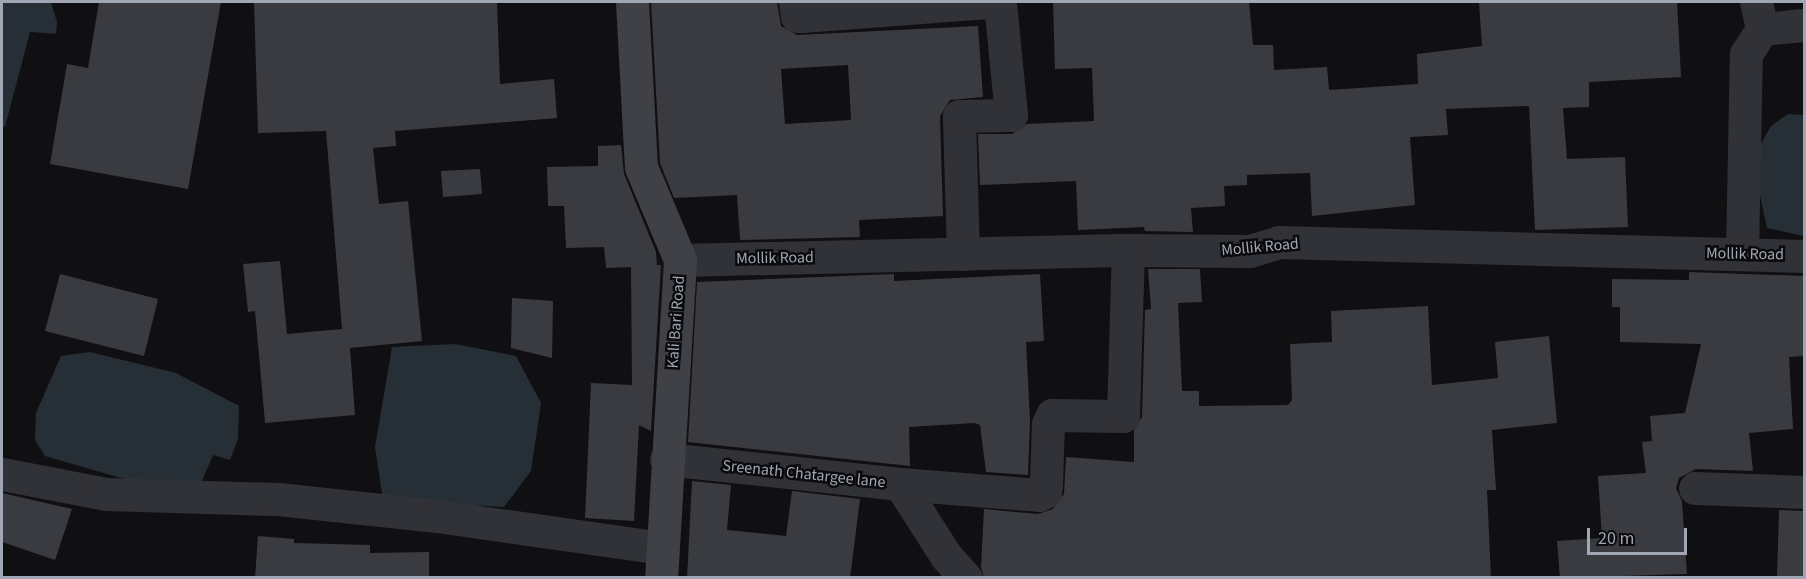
<!DOCTYPE html>
<html>
<head>
<meta charset="utf-8">
<style>
  body { margin:0 }
  #map { position:relative; width:1806px; height:579px; overflow:hidden; background:#101012; font-family:"Source Sans 3",sans-serif }
  div>[style] { position:absolute }
  [style*='--x'] { left:calc(var(--x)*1px); top:calc(var(--y)*1px); width:calc(var(--w)*1px); rotate:calc(var(--a)*1deg) }
  .water>* { inset:0; background:#262f36 }
  .building>* { inset:0; background:#3a3b40 }
  .street>* { height:33px; margin:-16.5px; padding:0 16.5px; transform-origin:16.5px; border-radius:16.5px; background:#313237 }
  .secondary>* { height:33px; margin:-16.5px; padding:0 16.5px; transform-origin:16.5px; border-radius:16.5px; background:#3f4147 }
  span { translate:-50% -50%; white-space:nowrap; text-align:center; line-height:1.15; -webkit-text-stroke:5px #0b0b0d; paint-order:stroke }
  .street-label { font-size:16px; color:#a0a6b4 }
  .frame { position:absolute; inset:0; border:3px solid #a0a6b4; pointer-events:none }
  .scale { position:absolute; left:1587px; top:528px; width:100px; height:27px; box-sizing:border-box; border:3px solid #a0a6b4; border-top:0; padding-left:8px; font-size:18px; line-height:21px; white-space:nowrap; color:#a0a6b4; -webkit-text-stroke:4px #0b0b0d; paint-order:stroke }
</style>
</head>
<body>
<div id="map">
  <div class="water">
    <div style="clip-path:polygon(2px 2px,51px 2px,57px 22px,56px 34px,30px 32px,5px 127px,2px 126px)"></div>
    <div style="clip-path:polygon(1788px 114px,1804px 115px,1804px 236px,1767px 228px,1759px 191px,1758px 149px,1771px 126px)"></div>
    <div style="clip-path:polygon(455px 344px,516px 356px,541px 403px,531px 471px,504px 507px,383px 500px,375px 447px,392px 347px)"></div>
    <div style="clip-path:polygon(90px 352px,176px 373px,239px 406px,238px 439px,230px 460px,213px 455px,199px 488px,128px 480px,45px 456px,35px 440px,36px 413px,61px 356px)"></div>
  </div>
  <div class="building">
    <div style="clip-path:polygon(99px 2px,221px 2px,188px 189px,50px 164px,67px 64px,88px 68px)"></div>
    <div style="clip-path:polygon(254px 2px,497px 2px,500px 84px,554px 79px,557px 118px,395px 131px,396px 146px,373px 148px,379px 204px,408px 201px,422px 341px,350px 348px,355px 415px,265px 423px,255px 311px,248px 312px,243px 264px,280px 261px,287px 334px,342px 329px,326px 131px,258px 133px)"></div>
    <div style="clip-path:polygon(evenodd,651px 2px,777px 2px,781px 26px,797px 35px,978px 26px,983px 97px,950px 100px,940px 116px,943px 216px,859px 220px,860px 237px,740px 240px,737px 195px,674px 198px,660px 163px,651px 2px,848px 65px,851px 120px,785px 124px,781px 69px,848px 65px)"></div>
    <div style="clip-path:polygon(1053px 2px,1249px 2px,1253px 45px,1273px 45px,1274px 70px,1327px 67px,1329px 90px,1418px 84px,1417px 54px,1482px 46px,1479px 2px,1677px 2px,1681px 77px,1589px 82px,1589px 107px,1563px 108px,1567px 159px,1625px 157px,1628px 227px,1535px 230px,1529px 106px,1446px 109px,1448px 135px,1410px 137px,1415px 205px,1312px 216px,1310px 173px,1247px 175px,1247px 185px,1224px 186px,1225px 206px,1191px 208px,1193px 232px,1145px 231px,1144px 227px,1078px 230px,1076px 181px,980px 185px,978px 134px,1012px 134px,1027px 124px,1094px 121px,1092px 68px,1055px 69px)"></div>
    <div style="clip-path:polygon(621px 145px,624px 174px,656px 252px,657px 265px,661px 265px,651px 431px,639px 425px,634px 521px,585px 518px,591px 383px,632px 385px,631px 267px,606px 268px,604px 247px,566px 248px,564px 206px,548px 206px,547px 167px,598px 166px,598px 146px)"></div>
    <div style="clip-path:polygon(480px 169px,482px 194px,443px 197px,441px 171px)"></div>
    <div style="clip-path:polygon(1148px 269px,1200px 269px,1202px 302px,1178px 303px,1182px 391px,1199px 391px,1199px 406px,1288px 405px,1292px 400px,1290px 344px,1332px 342px,1331px 311px,1428px 306px,1432px 385px,1498px 378px,1495px 342px,1549px 336px,1557px 423px,1492px 430px,1496px 490px,1487px 490px,1491px 578px,984px 578px,981px 567px,984px 509px,1038px 514px,1053px 509px,1064px 494px,1066px 457px,1134px 462px,1134px 430px,1142px 417px,1145px 310px,1151px 309px)"></div>
    <div style="clip-path:polygon(1689px 272px,1804px 276px,1804px 356px,1789px 357px,1793px 429px,1749px 433px,1753px 471px,1696px 469px,1679px 478px,1676px 488px,1682px 501px,1687px 574px,1560px 578px,1557px 541px,1602px 538px,1598px 476px,1646px 473px,1642px 442px,1652px 441px,1650px 416px,1685px 413px,1701px 344px,1620px 342px,1620px 307px,1612px 307px,1612px 279px,1689px 280px)"></div>
    <div style="clip-path:polygon(60px 274px,158px 299px,144px 356px,45px 331px)"></div>
    <div style="clip-path:polygon(894px 274px,894px 281px,1040px 274px,1044px 341px,1026px 342px,1030px 420px,1028px 475px,986px 472px,980px 425px,975px 423px,909px 427px,910px 466px,688px 442px,697px 282px)"></div>
    <div style="clip-path:polygon(512px 298px,553px 301px,552px 358px,511px 348px)"></div>
    <div style="clip-path:polygon(692px 481px,731px 485px,727px 530px,786px 536px,792px 491px,860px 499px,850px 578px,687px 578px)"></div>
    <div style="clip-path:polygon(2px 493px,72px 509px,55px 560px,2px 542px)"></div>
    <div style="clip-path:polygon(1779px 510px,1804px 511px,1804px 578px,1777px 578px)"></div>
    <div style="clip-path:polygon(258px 536px,294px 539px,294px 543px,370px 545px,370px 553px,429px 552px,429px 578px,255px 578px)"></div>
  </div>
  <div class="street">
    <div style="--x:795;--y:2;--w:14;--a:82"></div>
    <div style="--x:797;--y:16;--w:5;--a:0"></div>
    <div style="--x:802;--y:16;--w:189;--a:-4.3"></div>
    <div style="--x:1756;--y:2;--w:28;--a:77"></div>
    <div style="--x:963;--y:254;--w:138;--a:-91.7"></div>
    <div style="--x:959;--y:116;--w:52;--a:-1.1"></div>
    <div style="--x:1011;--y:115;--w:114;--a:-95.6"></div>
    <div style="--x:1742;--y:254;--w:200;--a:-88.9"></div>
    <div style="--x:1746;--y:54;--w:30;--a:-57"></div>
    <div style="--x:1762;--y:29;--w:42;--a:-5.4"></div>
    <div style="--x:680;--y:260;--w:448;--a:-1.3"></div>
    <div style="--x:1128;--y:250;--w:122;--a:0.5"></div>
    <div style="--x:1250;--y:251;--w:30;--a:-17"></div>
    <div style="--x:1279;--y:242;--w:525;--a:1.53"></div>
    <div style="--x:666;--y:459;--w:235;--a:6.1"></div>
    <div style="--x:900;--y:484;--w:85;--a:57.4"></div>
    <div style="--x:946;--y:556;--w:30;--a:48"></div>
    <div style="--x:2;--y:474;--w:106;--a:10.9"></div>
    <div style="--x:106;--y:494;--w:172;--a:1.7"></div>
    <div style="--x:278;--y:499;--w:160;--a:6.1"></div>
    <div style="--x:437;--y:516;--w:227;--a:8.1"></div>
    <div style="--x:900;--y:484;--w:139;--a:4.5"></div>
    <div style="--x:1039;--y:495;--w:7;--a:-27"></div>
    <div style="--x:1045;--y:492;--w:8;--a:-83"></div>
    <div style="--x:1046;--y:484;--w:60;--a:-88.1"></div>
    <div style="--x:1048;--y:424;--w:10;--a:-66"></div>
    <div style="--x:1052;--y:415;--w:71;--a:0.8"></div>
    <div style="--x:1123;--y:416;--w:166;--a:-88.3"></div>
    <div style="--x:1695;--y:488;--w:109;--a:2.1"></div>
  </div>
  <div class="secondary">
    <div style="--x:632;--y:2;--w:165;--a:86.9"></div>
    <div style="--x:641;--y:167;--w:101;--a:67.2"></div>
    <div style="--x:680;--y:260;--w:319;--a:93.4"></div>
  </div>
  <div class="street-label">
    <span style="left:1260px;top:247px;rotate:-5deg">Mollik Road</span>
    <span style="left:1745px;top:254px;rotate:1deg">Mollik Road</span>
    <span style="left:775px;top:258px;rotate:-1deg">Mollik Road</span>
    <span style="left:676px;top:322px;rotate:-86deg">Kali Bari Road</span>
    <span style="left:804px;top:474px;rotate:6deg">Sreenath Chatargee lane</span>
  </div>
  <div class="frame"></div>
  <div class="scale">20 m</div>
</div>
</body>
</html>
